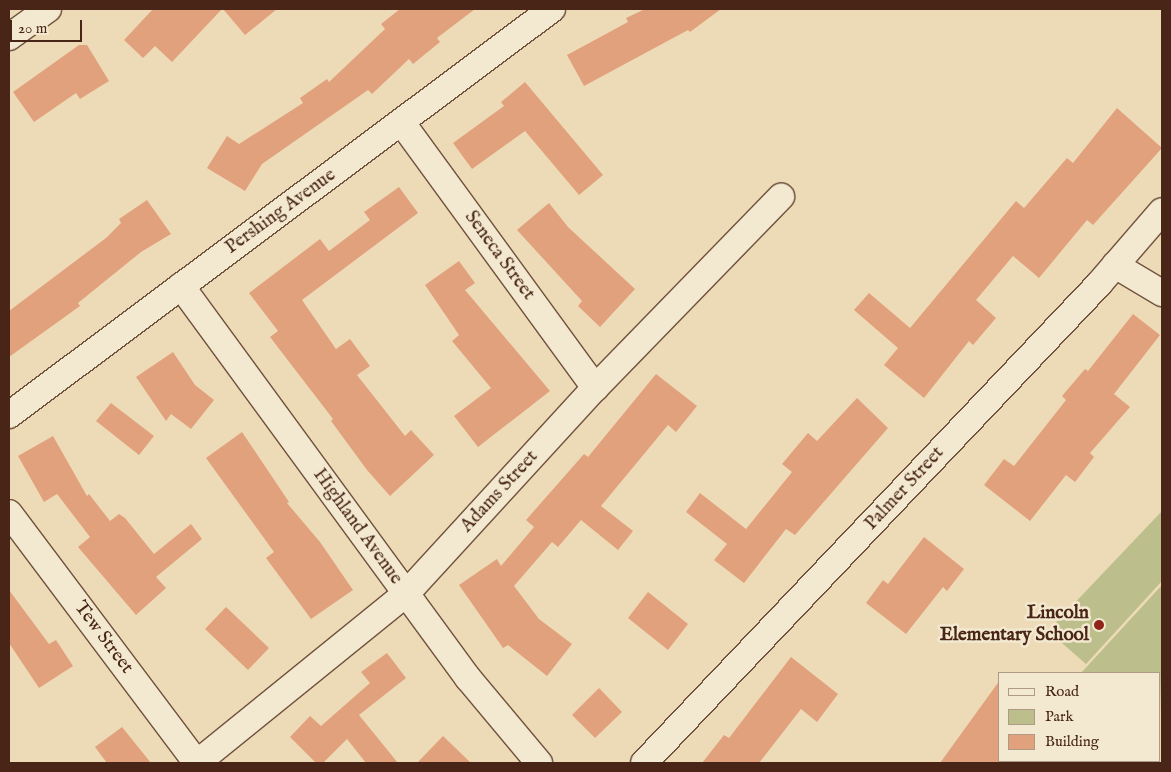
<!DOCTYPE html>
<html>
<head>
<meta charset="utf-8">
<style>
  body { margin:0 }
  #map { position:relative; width:1171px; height:772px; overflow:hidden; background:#eddbb7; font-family:"IM FELL English",serif }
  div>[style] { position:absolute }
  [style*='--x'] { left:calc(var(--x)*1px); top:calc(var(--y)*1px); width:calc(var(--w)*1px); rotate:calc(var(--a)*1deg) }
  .green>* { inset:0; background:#bcbf8c }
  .building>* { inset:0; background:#e2a17d }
  .roads { filter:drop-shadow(1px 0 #71523e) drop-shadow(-1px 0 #71523e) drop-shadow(0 1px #71523e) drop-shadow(0 -1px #71523e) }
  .minor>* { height:26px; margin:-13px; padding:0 13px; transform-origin:13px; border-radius:13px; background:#f3e8d0 }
  .dots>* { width:14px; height:14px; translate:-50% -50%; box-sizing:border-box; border:2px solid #f3e8d0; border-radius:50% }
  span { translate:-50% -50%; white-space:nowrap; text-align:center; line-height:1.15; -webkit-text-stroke:5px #f3e8d0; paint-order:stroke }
  .street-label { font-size:19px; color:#482516 }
  .poi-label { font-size:19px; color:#482516; font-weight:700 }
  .right { translate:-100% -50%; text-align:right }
  .frame { position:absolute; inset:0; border:10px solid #482516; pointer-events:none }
  .legend { position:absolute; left:998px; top:672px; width:162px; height:90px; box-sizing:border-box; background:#f3e8d0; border:1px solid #af9a86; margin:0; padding:6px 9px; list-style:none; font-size:15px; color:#482516 }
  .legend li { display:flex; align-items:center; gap:10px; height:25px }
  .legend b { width:25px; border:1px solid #af9a86 }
  .scale { position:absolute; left:10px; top:20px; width:72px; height:22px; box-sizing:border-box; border:2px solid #482516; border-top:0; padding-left:6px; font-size:15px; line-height:18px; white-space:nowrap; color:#482516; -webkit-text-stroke:4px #f3e8d0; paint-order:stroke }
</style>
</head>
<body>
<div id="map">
  <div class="green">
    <div style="clip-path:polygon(1162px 511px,1162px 581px,1086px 664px,1048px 631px)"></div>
    <div style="clip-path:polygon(1162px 585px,1162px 759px,1160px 673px,1081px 673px)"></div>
  </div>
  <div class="building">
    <div style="clip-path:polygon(153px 9px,222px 9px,172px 62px,155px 46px,143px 58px,124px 40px)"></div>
    <div style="clip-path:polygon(223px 9px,277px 9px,245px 35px)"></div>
    <div style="clip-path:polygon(400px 9px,475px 9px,437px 38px,440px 42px,413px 64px,409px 59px,372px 94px,368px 90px,262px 164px,245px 191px,207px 168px,227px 136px,239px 144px,303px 103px,300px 98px,327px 79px,329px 82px,385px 29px,381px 24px)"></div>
    <div style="clip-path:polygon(645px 9px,721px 9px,690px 32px,688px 30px,584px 86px,567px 55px,628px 22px,626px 18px)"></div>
    <div style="clip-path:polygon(79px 45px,87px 45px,109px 81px,80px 99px,76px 93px,34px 122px,13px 92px)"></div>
    <div style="clip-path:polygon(525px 82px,603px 175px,579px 195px,525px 131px,472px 169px,453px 143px,504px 106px,501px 102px)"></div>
    <div style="clip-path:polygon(1117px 108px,1162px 148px,1093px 225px,1087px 220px,1039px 278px,1013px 256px,976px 300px,996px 318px,973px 345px,969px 341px,924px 398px,884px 365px,898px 348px,854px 310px,869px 293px,910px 328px,1016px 201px,1024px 208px,1067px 158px,1073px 163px)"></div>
    <div style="clip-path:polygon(399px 187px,418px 213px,302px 300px,336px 349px,350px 339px,370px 366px,357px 375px,405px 436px,411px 430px,434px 455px,390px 496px,367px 470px,331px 421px,333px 419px,270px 337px,278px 331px,249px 293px,320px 239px,329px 251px,370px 220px,364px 212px)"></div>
    <div style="clip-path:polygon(147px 200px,171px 234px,141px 252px,78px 303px,80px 306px,9px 357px,9px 311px,106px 238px,121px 223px,119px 219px)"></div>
    <div style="clip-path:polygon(549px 203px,568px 227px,635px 289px,600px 327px,578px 306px,582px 301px,517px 230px)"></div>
    <div style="clip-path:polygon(459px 261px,475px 283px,465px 290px,550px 391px,478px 447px,454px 416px,491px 388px,452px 341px,459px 335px,425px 285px)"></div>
    <div style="clip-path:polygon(1133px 314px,1160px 335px,1114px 394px,1130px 407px,1090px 453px,1094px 457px,1075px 482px,1066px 475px,1030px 521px,984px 485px,1004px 459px,1014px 466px,1066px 400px,1062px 396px,1085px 369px,1088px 371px)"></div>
    <div style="clip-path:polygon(173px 352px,195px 385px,214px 400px,191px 429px,171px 414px,166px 421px,136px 377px)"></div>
    <div style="clip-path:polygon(656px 374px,697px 406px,676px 432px,668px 425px,601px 506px,633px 531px,618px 550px,581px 520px,558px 547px,552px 542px,514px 586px,539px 619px,572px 644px,547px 676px,508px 645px,503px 648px,459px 585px,497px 559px,501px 566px,534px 527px,526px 520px,584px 454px,588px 457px)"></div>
    <div style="clip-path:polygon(857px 398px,888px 428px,795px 535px,786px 529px,744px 583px,714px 560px,727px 544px,686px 512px,700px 493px,746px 529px,792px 472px,782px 464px,808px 433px,817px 441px)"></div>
    <div style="clip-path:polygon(111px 403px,154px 436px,139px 455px,96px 421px)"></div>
    <div style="clip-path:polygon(242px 432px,289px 502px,287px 503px,320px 542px,353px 590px,311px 619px,266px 558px,274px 552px,206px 458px)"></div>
    <div style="clip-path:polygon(53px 436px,87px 496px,89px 494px,110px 521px,119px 514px,125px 518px,154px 554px,191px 524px,202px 539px,156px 577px,166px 588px,136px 615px,78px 547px,90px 537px,57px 494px,44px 502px,18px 456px)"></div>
    <div style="clip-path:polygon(924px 537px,964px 569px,947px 591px,943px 587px,906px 634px,866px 603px,883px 580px,888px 584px)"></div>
    <div style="clip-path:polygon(9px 590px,49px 644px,56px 640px,73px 666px,39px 688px,9px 643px)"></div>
    <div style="clip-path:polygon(648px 592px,688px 624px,668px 650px,628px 618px)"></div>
    <div style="clip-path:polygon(226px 607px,269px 648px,248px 670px,205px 629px)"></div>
    <div style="clip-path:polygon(387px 653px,406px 678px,359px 715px,398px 763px,366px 763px,347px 739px,323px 763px,316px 763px,290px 737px,310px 716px,321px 726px,370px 683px,361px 672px)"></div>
    <div style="clip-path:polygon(791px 657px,838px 694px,817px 722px,801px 709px,759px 763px,702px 763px,724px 735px,729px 738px)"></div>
    <div style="clip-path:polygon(1000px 680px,1000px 763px,940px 763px)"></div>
    <div style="clip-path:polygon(599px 688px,622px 712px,595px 738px,572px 715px)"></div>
    <div style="clip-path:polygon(122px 727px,151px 763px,107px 763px,95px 747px)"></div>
    <div style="clip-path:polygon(443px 736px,471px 763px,417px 763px)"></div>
  </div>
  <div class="roads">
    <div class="minor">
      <div style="--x:9;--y:37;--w:48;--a:-35.7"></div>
      <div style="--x:402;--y:123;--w:328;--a:53.9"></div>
      <div style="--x:1115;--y:265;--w:55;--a:30.8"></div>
      <div style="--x:181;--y:286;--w:486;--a:53.8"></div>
      <div style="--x:468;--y:678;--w:111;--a:50.1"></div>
      <div style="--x:9;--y:415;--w:678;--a:-36.79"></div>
      <div style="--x:9;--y:513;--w:313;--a:53.1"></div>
      <div style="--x:197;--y:763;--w:269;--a:-39"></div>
      <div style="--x:406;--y:594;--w:280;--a:-47.5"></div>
      <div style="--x:595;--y:388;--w:267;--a:-45.8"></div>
      <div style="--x:644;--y:763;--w:661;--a:-46.47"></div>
      <div style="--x:1099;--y:284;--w:96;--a:-49.2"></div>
    </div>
  </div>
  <div class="dots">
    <div style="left:1099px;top:625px;background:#8f2418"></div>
  </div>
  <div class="street-label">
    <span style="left:281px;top:212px;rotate:-36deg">Pershing Avenue</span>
    <span style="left:499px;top:256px;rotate:54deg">Seneca Street</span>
    <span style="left:905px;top:489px;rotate:-47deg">Palmer Street</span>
    <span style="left:500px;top:492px;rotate:-47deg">Adams Street</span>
    <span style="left:357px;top:527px;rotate:54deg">Highland Avenue</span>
    <span style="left:103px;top:638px;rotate:53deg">Tew Street</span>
  </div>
  <div class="poi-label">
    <span class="right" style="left:1089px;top:625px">Lincoln<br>Elementary School</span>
  </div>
  <div class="frame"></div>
  <ul class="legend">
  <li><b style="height:6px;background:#f3e8d0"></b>Road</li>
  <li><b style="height:14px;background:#bcbf8c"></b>Park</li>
  <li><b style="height:14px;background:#e2a17d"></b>Building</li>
  </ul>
  <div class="scale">20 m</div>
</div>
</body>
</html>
